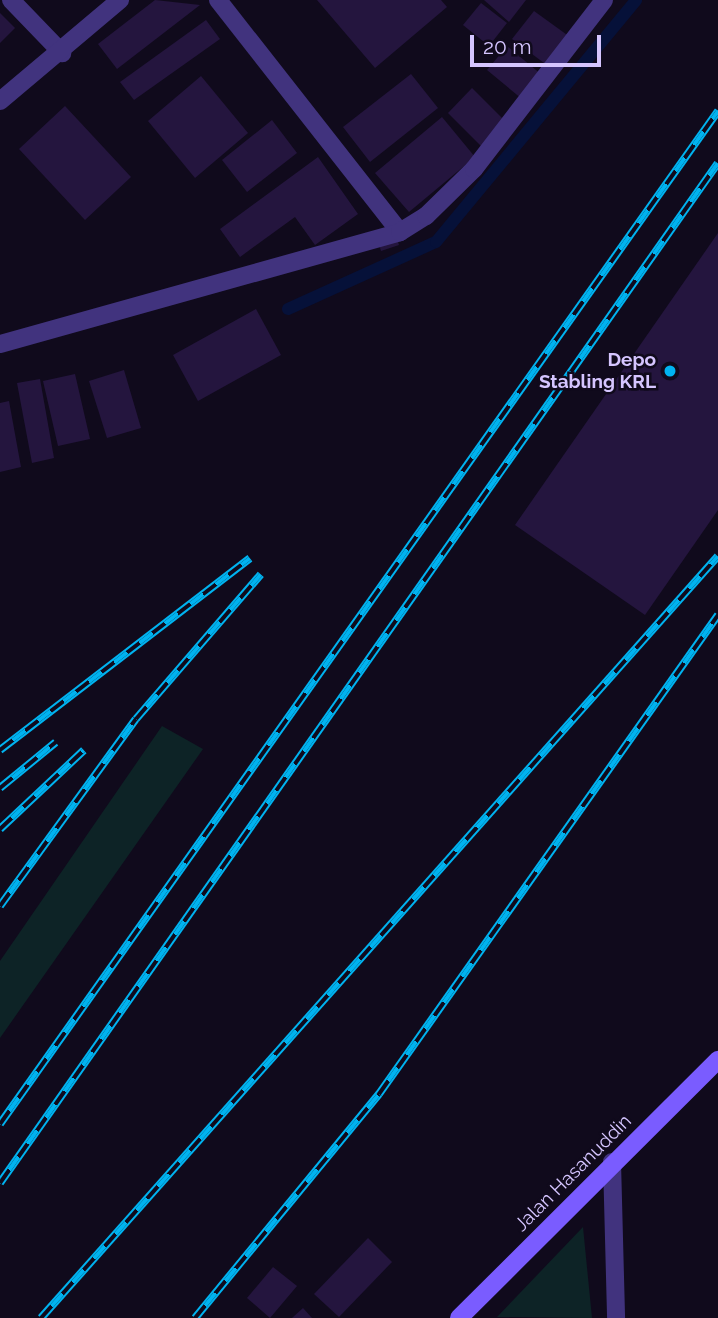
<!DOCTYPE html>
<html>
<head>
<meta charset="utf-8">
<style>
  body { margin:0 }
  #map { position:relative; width:718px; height:1318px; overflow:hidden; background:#100a1c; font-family:Raleway,sans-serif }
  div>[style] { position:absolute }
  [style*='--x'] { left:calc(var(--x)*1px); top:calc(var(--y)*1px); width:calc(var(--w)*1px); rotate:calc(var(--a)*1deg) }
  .green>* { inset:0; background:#0d2326 }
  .stream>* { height:12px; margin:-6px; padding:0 6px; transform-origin:6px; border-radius:6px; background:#061139 }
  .building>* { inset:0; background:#24153e }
  .minor>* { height:18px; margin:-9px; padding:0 9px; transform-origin:9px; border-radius:9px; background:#41337e }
  .tertiary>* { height:18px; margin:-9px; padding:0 9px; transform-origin:9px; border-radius:9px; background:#41337e }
  .secondary>* { height:18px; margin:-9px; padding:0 9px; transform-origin:9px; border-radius:9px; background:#7a5cff }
  .rail>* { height:8px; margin-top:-4px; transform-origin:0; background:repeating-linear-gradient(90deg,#100a1c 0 16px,#00b3f0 0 32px); box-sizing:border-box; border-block:2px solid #00b3f0 }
  .dots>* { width:19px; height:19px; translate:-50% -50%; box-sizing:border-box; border:4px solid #100a1c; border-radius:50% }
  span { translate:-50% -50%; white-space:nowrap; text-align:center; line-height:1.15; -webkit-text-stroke:5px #100a1c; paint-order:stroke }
  .poi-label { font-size:19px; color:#d5c5ff; font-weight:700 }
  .right { translate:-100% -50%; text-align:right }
  .street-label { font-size:19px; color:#d5c5ff }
  .scale { position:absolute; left:470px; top:35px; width:131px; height:32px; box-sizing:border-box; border:4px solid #d5c5ff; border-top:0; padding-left:9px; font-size:21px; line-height:24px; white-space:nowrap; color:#d5c5ff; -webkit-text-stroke:5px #100a1c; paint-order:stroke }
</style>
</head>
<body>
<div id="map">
  <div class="green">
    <div style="clip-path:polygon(162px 726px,203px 749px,0 1038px,0 961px)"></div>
    <div style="clip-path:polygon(583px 1227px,592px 1318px,497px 1317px)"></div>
  </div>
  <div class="stream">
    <div style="--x:288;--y:309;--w:162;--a:-24.4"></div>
    <div style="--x:436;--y:242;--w:314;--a:-50.4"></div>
  </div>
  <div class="building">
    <div style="clip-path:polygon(155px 0,200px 5px,117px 69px,98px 44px)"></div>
    <div style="clip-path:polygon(317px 0,441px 0,447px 7px,375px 68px)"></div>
    <div style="clip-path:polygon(484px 0,526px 0,509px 22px)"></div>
    <div style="clip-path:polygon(481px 3px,507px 23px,489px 46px,463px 25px)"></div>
    <div style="clip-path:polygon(534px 11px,570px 37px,548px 66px,512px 39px)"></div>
    <div style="clip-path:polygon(0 13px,15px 28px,0 43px)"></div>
    <div style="clip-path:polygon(206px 20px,220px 39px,134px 100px,120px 82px)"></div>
    <div style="clip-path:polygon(507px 46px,542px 75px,522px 99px,487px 70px)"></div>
    <div style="clip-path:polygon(411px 74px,438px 108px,370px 162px,343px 127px)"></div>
    <div style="clip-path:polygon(201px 76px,248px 133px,195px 178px,148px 121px)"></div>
    <div style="clip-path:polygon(472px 88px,505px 121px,481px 146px,448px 113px)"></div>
    <div style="clip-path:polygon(65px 106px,131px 177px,85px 220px,19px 149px)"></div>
    <div style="clip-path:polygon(442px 117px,475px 157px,409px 212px,375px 173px)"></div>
    <div style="clip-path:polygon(272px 120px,297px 153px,247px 192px,222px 160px)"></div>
    <div style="clip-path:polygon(318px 157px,358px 214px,315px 245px,295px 217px,240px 257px,220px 229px)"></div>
    <div style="clip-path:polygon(718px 233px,718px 510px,645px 615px,515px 525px)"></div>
    <div style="clip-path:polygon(396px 235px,399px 245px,381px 251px,378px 241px)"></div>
    <div style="clip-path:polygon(256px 309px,281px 355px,198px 401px,173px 355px)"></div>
    <div style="clip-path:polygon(124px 370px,141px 428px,107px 438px,89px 381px)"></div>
    <div style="clip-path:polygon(75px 374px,90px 439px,58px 446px,43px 381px)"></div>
    <div style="clip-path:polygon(40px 379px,54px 458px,32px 463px,17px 383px)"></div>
    <div style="clip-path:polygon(9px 401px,21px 467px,0 472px,0 403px)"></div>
    <div style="clip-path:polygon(368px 1238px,392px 1262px,339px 1317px,314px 1294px)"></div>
    <div style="clip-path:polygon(273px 1267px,297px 1286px,270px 1318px,247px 1298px)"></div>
    <div style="clip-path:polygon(303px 1308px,312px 1318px,292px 1318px)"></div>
  </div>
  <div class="minor">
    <div style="--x:11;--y:0;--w:74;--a:46.1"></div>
    <div style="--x:218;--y:0;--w:295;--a:51.9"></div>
    <div style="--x:0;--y:101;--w:157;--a:-40.1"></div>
    <div style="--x:0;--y:344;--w:415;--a:-15.6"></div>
    <div style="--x:400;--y:232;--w:31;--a:-32"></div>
    <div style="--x:426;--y:216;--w:67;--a:-44.4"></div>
    <div style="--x:474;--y:169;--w:213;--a:-52.4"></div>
  </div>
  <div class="tertiary">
    <div style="--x:612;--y:1162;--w:156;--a:88.5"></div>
  </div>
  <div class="secondary">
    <div style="--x:459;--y:1318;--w:366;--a:-44.9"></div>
  </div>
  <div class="rail">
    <div style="--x:0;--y:750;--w:315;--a:-37.5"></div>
    <div style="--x:0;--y:788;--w:72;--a:-39.4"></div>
    <div style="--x:0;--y:829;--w:115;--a:-43.2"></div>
    <div style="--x:0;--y:906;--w:231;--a:-54"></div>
    <div style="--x:136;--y:719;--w:191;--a:-49.2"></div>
    <div style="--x:0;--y:1124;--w:1242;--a:-54.67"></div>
    <div style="--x:0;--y:1183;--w:1247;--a:-54.86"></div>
    <div style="--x:41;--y:1318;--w:1019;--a:-48.38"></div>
    <div style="--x:195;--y:1318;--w:290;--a:-50.6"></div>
    <div style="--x:379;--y:1094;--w:587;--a:-54.71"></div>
  </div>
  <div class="dots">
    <div style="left:670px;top:371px;background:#00b3f0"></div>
  </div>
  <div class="poi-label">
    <span class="right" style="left:656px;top:371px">Depo<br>Stabling KRL</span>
  </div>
  <div class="street-label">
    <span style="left:573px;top:1173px;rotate:-45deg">Jalan Hasanuddin</span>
  </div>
  <div class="scale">20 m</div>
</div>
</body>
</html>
